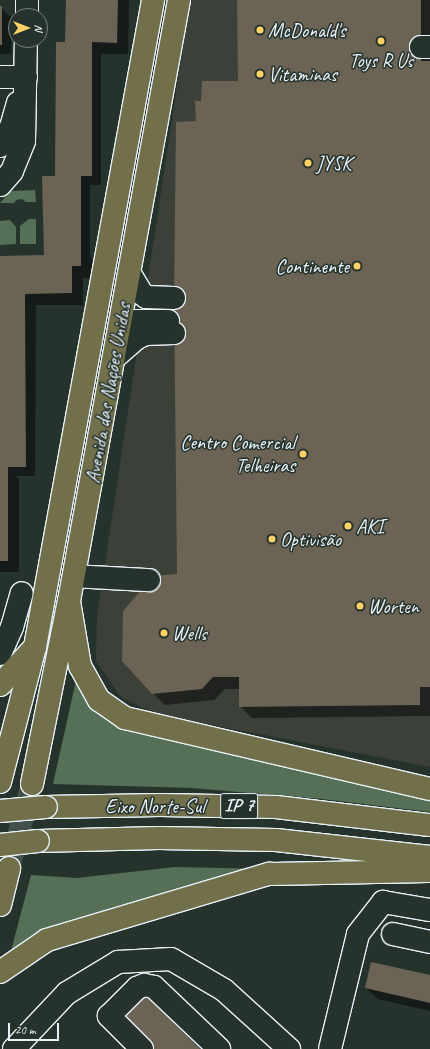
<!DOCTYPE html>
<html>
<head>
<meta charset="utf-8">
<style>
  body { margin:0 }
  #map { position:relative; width:430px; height:1049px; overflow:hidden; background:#26332d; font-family:Caveat,sans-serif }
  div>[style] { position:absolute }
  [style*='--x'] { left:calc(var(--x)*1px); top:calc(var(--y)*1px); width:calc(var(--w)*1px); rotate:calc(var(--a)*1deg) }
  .built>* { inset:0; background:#3b4139 }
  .green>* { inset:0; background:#557056 }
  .shadow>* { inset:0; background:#0007 }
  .building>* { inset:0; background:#6b6354 }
  .major-tunnel>* { height:22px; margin-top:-11px; transform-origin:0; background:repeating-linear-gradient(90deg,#43504b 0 22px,transparent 0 33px) }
  .roads { filter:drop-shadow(1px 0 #e8f1f8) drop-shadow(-1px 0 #e8f1f8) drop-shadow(0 1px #e8f1f8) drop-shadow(0 -1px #e8f1f8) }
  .minor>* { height:22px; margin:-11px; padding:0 11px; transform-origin:11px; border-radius:11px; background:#26332d }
  .major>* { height:22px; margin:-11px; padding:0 11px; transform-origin:11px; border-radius:11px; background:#71704a }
  .highway>* { height:22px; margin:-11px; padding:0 11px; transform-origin:11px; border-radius:11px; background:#71704a }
  .bridges { filter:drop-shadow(1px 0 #e8f1f8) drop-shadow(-1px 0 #e8f1f8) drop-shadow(0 1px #e8f1f8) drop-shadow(0 -1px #e8f1f8) }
  .highway-bridge>* { height:22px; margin:-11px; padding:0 11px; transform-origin:11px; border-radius:11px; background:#71704a }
  .dots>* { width:11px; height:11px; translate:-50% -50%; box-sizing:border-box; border:2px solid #26332d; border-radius:50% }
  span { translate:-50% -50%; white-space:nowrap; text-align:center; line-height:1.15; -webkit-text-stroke:3px #26332d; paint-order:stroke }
  .shield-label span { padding:1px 3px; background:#26332d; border:1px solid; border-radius:3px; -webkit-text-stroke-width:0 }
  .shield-label { font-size:19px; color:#e8f1f8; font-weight:700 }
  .poi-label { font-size:20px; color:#e8f1f8 }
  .left { translate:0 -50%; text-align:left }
  .right { translate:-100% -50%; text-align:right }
  .street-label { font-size:20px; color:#e8f1f8 }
  .north { position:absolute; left:8px; top:8px; width:40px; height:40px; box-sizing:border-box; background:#26332d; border:1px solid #747f7e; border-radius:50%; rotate:90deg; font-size:11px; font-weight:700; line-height:16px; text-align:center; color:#e8f1f8 }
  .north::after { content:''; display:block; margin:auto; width:14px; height:18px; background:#ffd166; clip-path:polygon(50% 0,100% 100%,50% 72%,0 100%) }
  .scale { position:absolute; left:8px; top:1023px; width:51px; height:18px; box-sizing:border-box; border:2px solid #e8f1f8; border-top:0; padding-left:5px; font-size:12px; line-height:14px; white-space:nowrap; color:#e8f1f8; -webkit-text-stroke:3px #26332d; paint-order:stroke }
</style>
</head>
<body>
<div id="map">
  <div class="built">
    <div style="clip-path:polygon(190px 0,430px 0,430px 767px,155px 714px,121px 697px,96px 661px,97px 617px)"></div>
  </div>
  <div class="green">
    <div style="clip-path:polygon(35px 190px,36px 202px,26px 202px,22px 199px,16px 200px,14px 203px,0 203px,10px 191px)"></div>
    <div style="clip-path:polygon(29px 219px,36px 219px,36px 244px,20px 244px,20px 226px)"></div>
    <div style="clip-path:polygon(10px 220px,16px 227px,16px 244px,0 245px,0 221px)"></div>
    <div style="clip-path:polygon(77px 676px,101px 711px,430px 800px,430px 812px,322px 799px,192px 788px,53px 784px)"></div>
    <div style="clip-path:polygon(175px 867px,265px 869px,51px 931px,11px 951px,31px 875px,77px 878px)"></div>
  </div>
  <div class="shadow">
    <div style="clip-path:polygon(67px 0,129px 0,128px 54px,101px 54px,101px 185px,90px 185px,90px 257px,92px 259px,92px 278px,83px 278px,83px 305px,36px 305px,35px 476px,16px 476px,19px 480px,19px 572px,0 572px,0 257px,45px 256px,56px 177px,68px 43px)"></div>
    <div style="clip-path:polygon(277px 0,430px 0,430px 716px,252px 718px,240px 706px,240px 689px,225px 689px,214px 700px,165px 705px,153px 693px,178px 575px,197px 122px,202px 102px,239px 82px)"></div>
    <div style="clip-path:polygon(0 7px,11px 17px,11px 54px,0 54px)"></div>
    <div style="clip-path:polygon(430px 976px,430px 1011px,378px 999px,366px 988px)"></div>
  </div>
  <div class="building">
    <div style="clip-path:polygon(66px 0,118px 0,117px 43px,92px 42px,92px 176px,81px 176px,81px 266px,72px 266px,72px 293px,25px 294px,26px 467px,8px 467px,8px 561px,0 561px,0 256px,44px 255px,42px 176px,55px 176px,56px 42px,65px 42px)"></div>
    <div style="clip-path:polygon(237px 0,421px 0,421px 61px,430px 61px,430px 687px,420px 687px,420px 705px,239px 707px,239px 677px,213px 677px,202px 689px,152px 694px,122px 661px,123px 611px,153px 576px,177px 574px,174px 298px,176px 122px,196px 121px,195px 101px,201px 101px,202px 81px,238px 81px)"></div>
    <div style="clip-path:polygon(0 6px,2px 6px,2px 45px,0 45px)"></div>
    <div style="clip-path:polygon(371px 962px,430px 975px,430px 1003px,365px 988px)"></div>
    <div style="clip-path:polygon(145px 994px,200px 1049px,152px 1049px,121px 1018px)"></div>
  </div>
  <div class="major-tunnel">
    <div style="--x:9;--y:868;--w:87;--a:-74.7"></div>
  </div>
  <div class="roads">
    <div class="minor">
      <div style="--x:27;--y:16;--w:16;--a:-90"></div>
      <div style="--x:421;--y:47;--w:9;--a:0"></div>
      <div style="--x:0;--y:77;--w:26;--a:0"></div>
      <div style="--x:0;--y:146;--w:22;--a:-60"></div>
      <div style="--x:11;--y:127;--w:25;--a:-74"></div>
      <div style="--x:0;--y:185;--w:18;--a:-49"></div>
      <div style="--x:12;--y:171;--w:32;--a:-68"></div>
      <div style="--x:24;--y:141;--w:101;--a:-88.9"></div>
      <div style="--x:130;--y:274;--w:23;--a:59"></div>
      <div style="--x:142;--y:294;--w:5;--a:37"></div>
      <div style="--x:146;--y:297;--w:28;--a:2"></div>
      <div style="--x:120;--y:326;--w:17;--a:-17"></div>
      <div style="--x:136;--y:321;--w:32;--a:0"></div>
      <div style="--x:114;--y:358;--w:30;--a:-41"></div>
      <div style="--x:137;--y:338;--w:10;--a:-24"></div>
      <div style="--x:146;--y:334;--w:28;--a:-2"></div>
      <div style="--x:74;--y:576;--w:75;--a:3.1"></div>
      <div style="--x:0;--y:654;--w:30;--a:-66"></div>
      <div style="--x:12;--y:627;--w:35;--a:-74"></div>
      <div style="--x:393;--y:934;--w:38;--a:12"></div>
      <div style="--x:14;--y:1049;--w:77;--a:-46.6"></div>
      <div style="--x:67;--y:993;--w:60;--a:-31.3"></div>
      <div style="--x:118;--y:962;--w:53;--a:-3.2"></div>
      <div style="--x:171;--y:959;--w:61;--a:30.3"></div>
      <div style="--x:224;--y:990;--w:88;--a:42.2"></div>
      <div style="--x:142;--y:1049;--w:47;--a:-135"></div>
      <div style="--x:109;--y:1016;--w:40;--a:-45"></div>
      <div style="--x:137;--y:988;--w:8;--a:-23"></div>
      <div style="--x:144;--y:985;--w:10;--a:11"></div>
      <div style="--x:154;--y:987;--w:90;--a:43.6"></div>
      <div style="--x:330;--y:1049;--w:118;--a:-76.3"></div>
      <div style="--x:358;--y:934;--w:41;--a:-52"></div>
      <div style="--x:383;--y:902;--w:48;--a:9.7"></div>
    </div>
    <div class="major">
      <div style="--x:0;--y:782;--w:139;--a:-75.5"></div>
      <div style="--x:35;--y:647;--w:658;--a:-79.66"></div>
      <div style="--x:32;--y:784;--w:187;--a:-78.6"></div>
      <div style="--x:69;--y:601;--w:611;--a:-79.63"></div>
      <div style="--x:0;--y:905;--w:38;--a:-76"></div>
    </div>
    <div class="highway">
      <div style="--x:69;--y:601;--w:66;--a:80.4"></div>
      <div style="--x:80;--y:666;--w:39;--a:61"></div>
      <div style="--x:99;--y:700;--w:32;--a:35"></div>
      <div style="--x:125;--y:718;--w:313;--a:13.1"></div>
      <div style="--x:0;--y:685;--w:52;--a:-47.4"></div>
      <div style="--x:0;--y:749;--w:8;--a:45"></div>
      <div style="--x:46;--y:807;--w:114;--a:-1"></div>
      <div style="--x:160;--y:805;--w:116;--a:1"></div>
      <div style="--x:276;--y:807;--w:155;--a:6.7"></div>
      <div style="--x:38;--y:841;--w:121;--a:-1.4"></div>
      <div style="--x:159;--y:838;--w:117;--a:1"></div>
      <div style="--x:276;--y:840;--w:155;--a:6.3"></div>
      <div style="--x:0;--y:972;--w:57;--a:-34.2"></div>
      <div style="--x:47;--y:940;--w:232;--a:-16.6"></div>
      <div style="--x:269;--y:874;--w:161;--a:-1.1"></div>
    </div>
  </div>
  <div class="bridges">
    <div class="highway-bridge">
      <div style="--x:0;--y:811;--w:46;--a:-5"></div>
      <div style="--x:0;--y:845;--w:38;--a:-6"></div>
    </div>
  </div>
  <div class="dots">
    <div style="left:260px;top:30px;background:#ffd166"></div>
    <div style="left:381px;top:41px;background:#ffd166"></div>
    <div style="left:260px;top:74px;background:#ffd166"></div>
    <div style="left:308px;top:163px;background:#ffd166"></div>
    <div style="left:357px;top:266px;background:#ffd166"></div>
    <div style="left:303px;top:454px;background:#ffd166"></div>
    <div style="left:348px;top:526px;background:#ffd166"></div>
    <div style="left:272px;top:539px;background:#ffd166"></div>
    <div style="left:360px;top:606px;background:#ffd166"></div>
    <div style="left:164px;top:633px;background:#ffd166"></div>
  </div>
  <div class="shield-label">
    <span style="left:239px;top:806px">IP 7</span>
  </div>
  <div class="poi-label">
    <span class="left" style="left:268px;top:30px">McDonald's</span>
    <span style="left:381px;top:60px">Toys R Us</span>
    <span class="left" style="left:268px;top:74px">Vitaminas</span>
    <span class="left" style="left:316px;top:163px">JYSK</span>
    <span class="right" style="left:349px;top:266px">Continente</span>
    <span class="right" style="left:295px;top:454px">Centro Comercial<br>Telheiras</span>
    <span class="left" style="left:356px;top:526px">AKI</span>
    <span class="left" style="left:280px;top:539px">Optivisão</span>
    <span class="left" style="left:368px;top:606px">Worten</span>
    <span class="left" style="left:172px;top:633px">Wells</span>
  </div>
  <div class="street-label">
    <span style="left:108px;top:393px;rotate:-80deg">Avenida das Nações Unidas</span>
    <span style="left:155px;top:806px">Eixo Norte-Sul</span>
  </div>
  <div class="north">N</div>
  <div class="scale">20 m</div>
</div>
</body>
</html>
